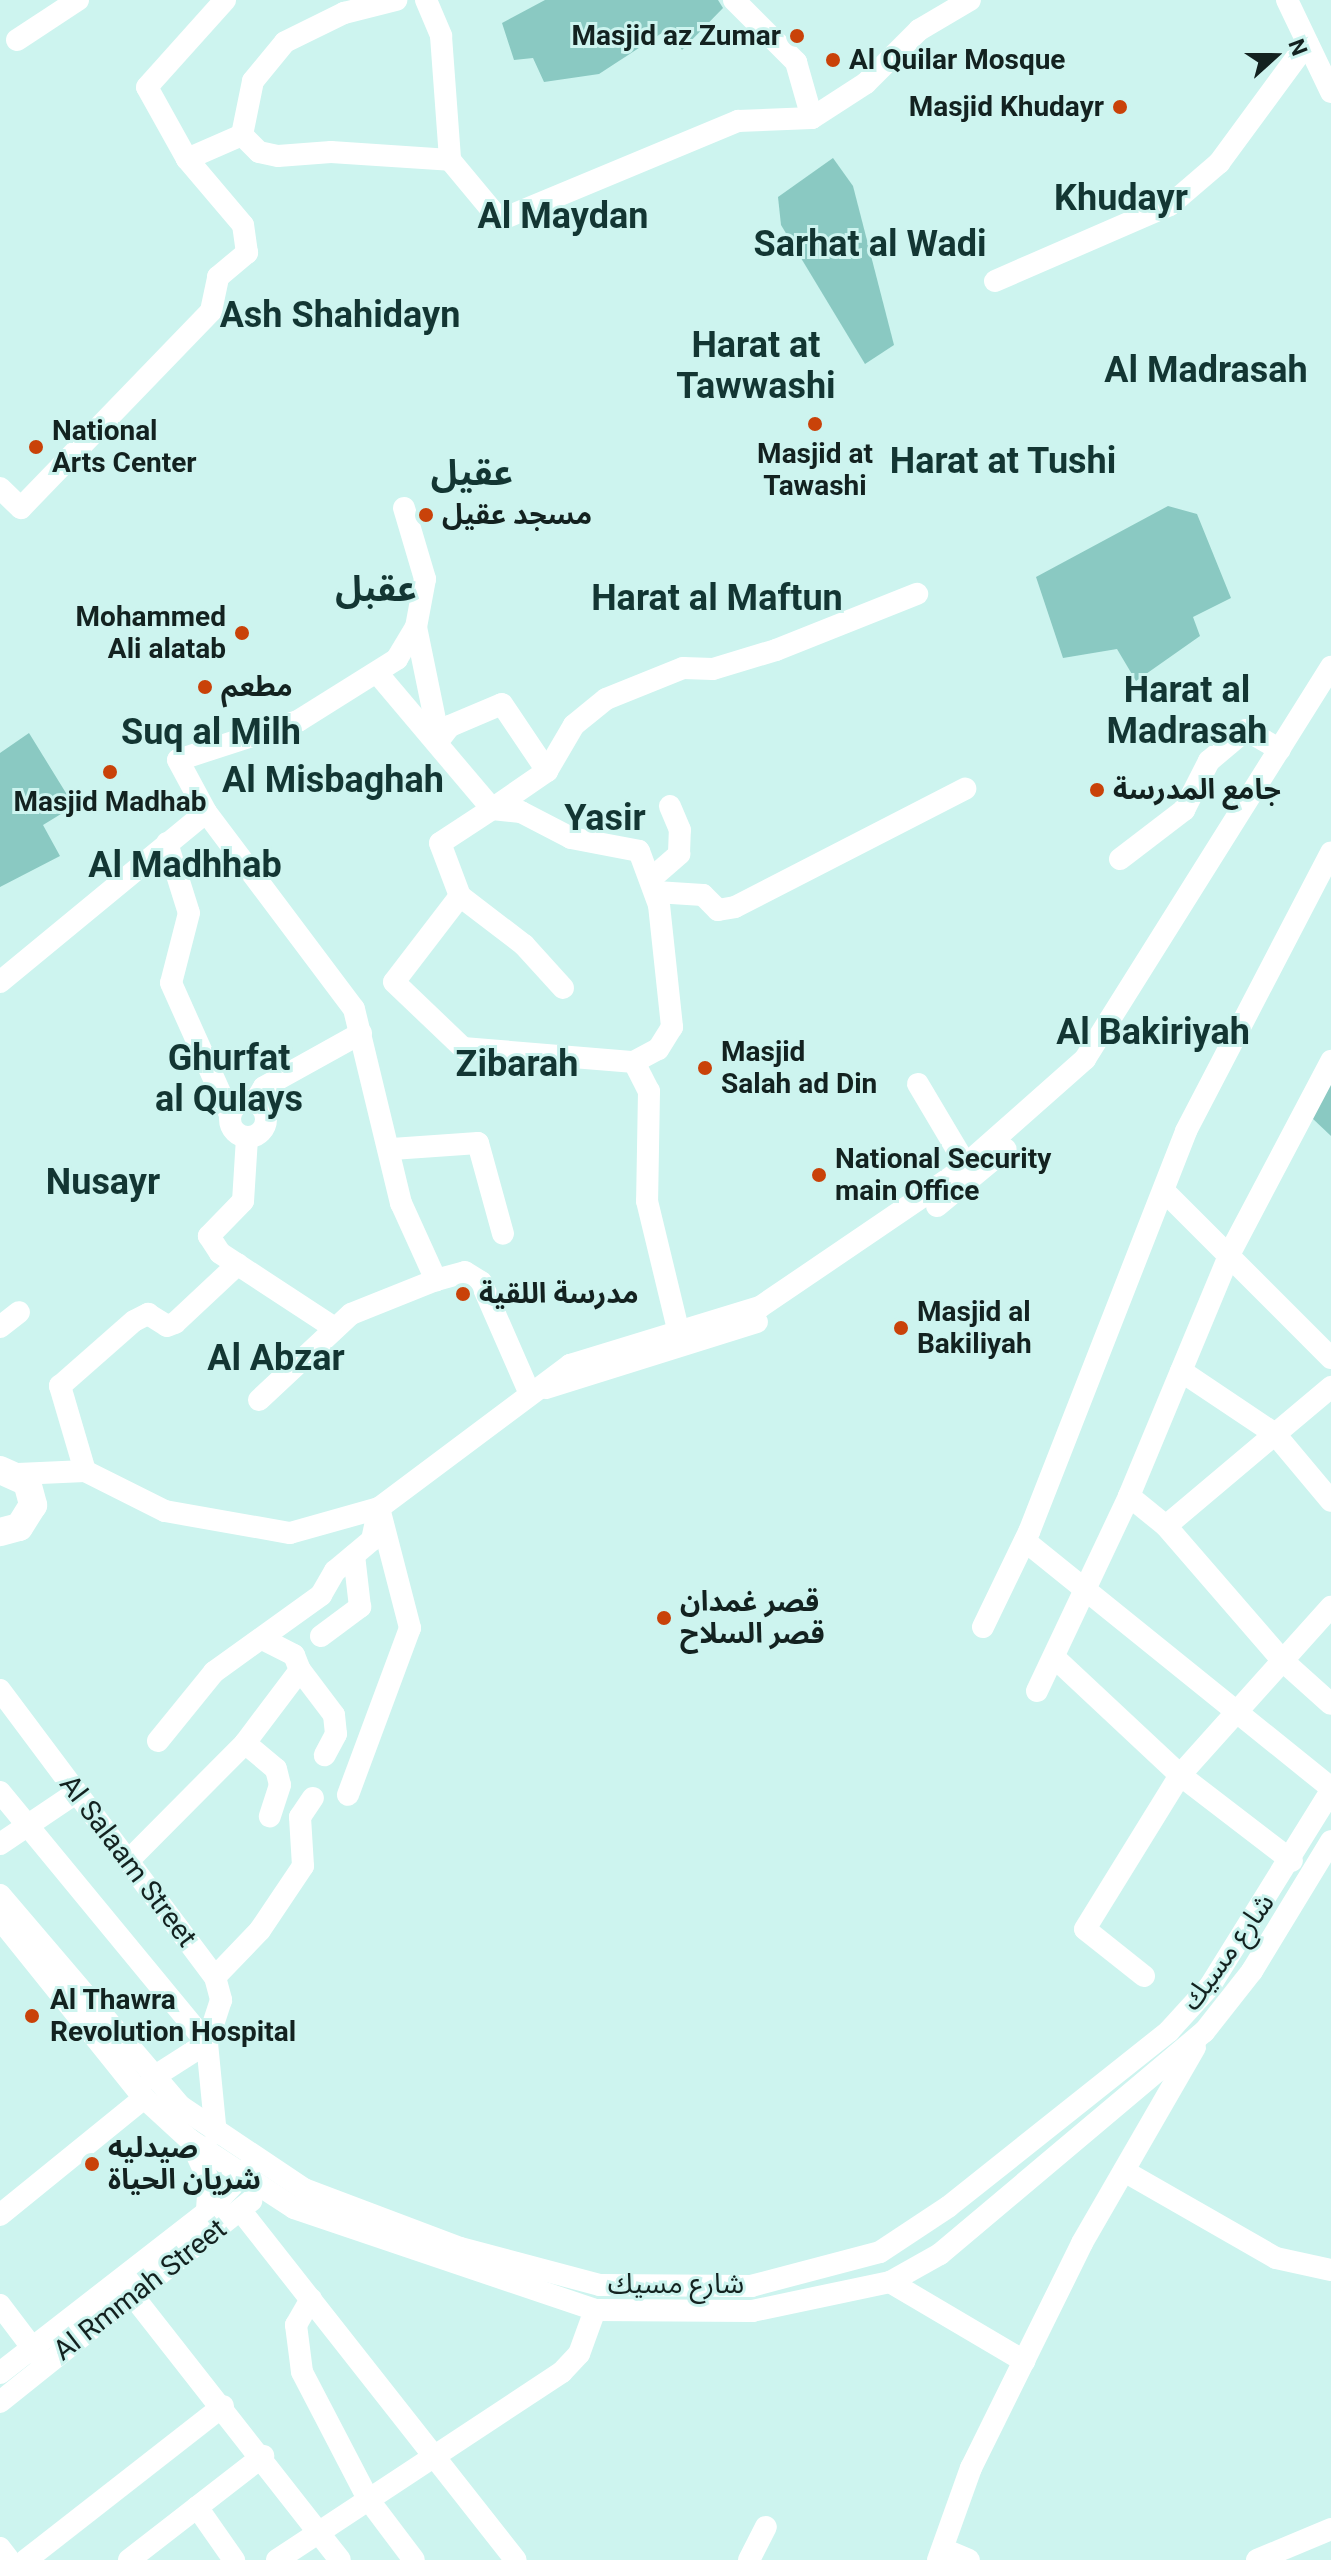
<!DOCTYPE html>
<html>
<head>
<meta charset="utf-8">
<style>
  body { margin:0 }
  #map { position:relative; width:1331px; height:2560px; overflow:hidden; background:#cdf4ef; font-family:Roboto,"Noto Sans Arabic",sans-serif }
  div>[style] { position:absolute }
  [style*='--x'] { left:calc(var(--x)*1px); top:calc(var(--y)*1px); width:calc(var(--w)*1px); rotate:calc(var(--a)*1deg) }
  .green>* { inset:0; background:#8ac9c2 }
  .minor>* { height:22px; margin:-11px; padding:0 11px; transform-origin:11px; border-radius:11px; background:#fff }
  .minor>.ring { margin:-11px; padding:0; box-sizing:content-box; background:none; border:22px solid #fff; border-radius:50% }
  .major>* { height:28px; margin:-14px; padding:0 14px; transform-origin:14px; border-radius:14px; background:#fff }
  .dots>* { width:22px; height:22px; translate:-50% -50%; box-sizing:border-box; border:4px solid #cdf4ef; border-radius:50% }
  span { translate:-50% -50%; white-space:nowrap; text-align:center; line-height:1.15; -webkit-text-stroke:6px #cdf4ef; paint-order:stroke }
  .poi-label { font-size:28px; color:#132220; font-weight:700 }
  .right { translate:-100% -50%; text-align:right }
  .left { translate:0 -50%; text-align:left }
  .street-label { font-size:28px; color:#132220 }
  .district-label { font-size:36px; color:#133633; font-weight:700 }
  .north { position:absolute; left:1235px; top:16px; width:80px; height:80px; -webkit-text-stroke:6px #cdf4ef; paint-order:stroke; rotate:69deg; font-size:22px; font-weight:700; line-height:32px; text-align:center; color:#132220 }
  .north::after { content:''; display:block; margin:auto; width:28px; height:36px; background:#132220; clip-path:polygon(50% 0,100% 100%,50% 72%,0 100%) }
</style>
</head>
<body>
<div id="map">
  <div class="green">
    <div style="clip-path:polygon(545px 0,718px 0,723px 8px,682px 50px,668px 29px,599px 74px,544px 82px,533px 58px,514px 60px,502px 23px)"></div>
    <div style="clip-path:polygon(833px 158px,853px 186px,894px 345px,865px 364px,781px 225px,778px 197px)"></div>
    <div style="clip-path:polygon(1168px 506px,1197px 514px,1231px 598px,1193px 617px,1200px 636px,1136px 681px,1117px 649px,1063px 658px,1036px 577px)"></div>
    <div style="clip-path:polygon(29px 733px,74px 806px,43px 825px,60px 856px,0 887px,0 753px)"></div>
    <div style="clip-path:polygon(1331px 1083px,1331px 1136px,1312px 1118px)"></div>
  </div>
  <div class="minor">
    <div style="--x:426;--y:0;--w:39;--a:67"></div>
    <div style="--x:441;--y:36;--w:124;--a:85.8"></div>
    <div style="--x:734;--y:0;--w:88;--a:45"></div>
    <div style="--x:796;--y:62;--w:58;--a:74.1"></div>
    <div style="--x:1287;--y:0;--w:102;--a:64.4"></div>
    <div style="--x:17;--y:40;--w:73;--a:-33.3"></div>
    <div style="--x:242;--y:135;--w:55;--a:-78.5"></div>
    <div style="--x:253;--y:81;--w:50;--a:-50.6"></div>
    <div style="--x:285;--y:42;--w:66;--a:-26.2"></div>
    <div style="--x:344;--y:13;--w:54;--a:-14"></div>
    <div style="--x:187;--y:159;--w:82;--a:-119.1"></div>
    <div style="--x:147;--y:87;--w:117;--a:-48.1"></div>
    <div style="--x:995;--y:281;--w:191;--a:-23.5"></div>
    <div style="--x:1170;--y:205;--w:65;--a:-40.6"></div>
    <div style="--x:1219;--y:163;--w:149;--a:-53.7"></div>
    <div style="--x:0;--y:488;--w:29;--a:44"></div>
    <div style="--x:21;--y:508;--w:274;--a:-46"></div>
    <div style="--x:211;--y:311;--w:35;--a:-78"></div>
    <div style="--x:218;--y:277;--w:38;--a:-40"></div>
    <div style="--x:247;--y:253;--w:28;--a:-98"></div>
    <div style="--x:243;--y:225;--w:87;--a:-130.3"></div>
    <div style="--x:187;--y:159;--w:60;--a:-23.6"></div>
    <div style="--x:242;--y:135;--w:24;--a:45"></div>
    <div style="--x:259;--y:152;--w:19;--a:12"></div>
    <div style="--x:278;--y:156;--w:53;--a:-4.3"></div>
    <div style="--x:331;--y:152;--w:119;--a:3.8"></div>
    <div style="--x:450;--y:160;--w:78;--a:50.2"></div>
    <div style="--x:500;--y:220;--w:258;--a:-22.6"></div>
    <div style="--x:738;--y:121;--w:74;--a:-2.3"></div>
    <div style="--x:812;--y:118;--w:64;--a:-32.9"></div>
    <div style="--x:866;--y:83;--w:75;--a:-45"></div>
    <div style="--x:919;--y:30;--w:59;--a:-30.5"></div>
    <div style="--x:404;--y:508;--w:74;--a:73.5"></div>
    <div style="--x:425;--y:579;--w:49;--a:100.6"></div>
    <div style="--x:416;--y:627;--w:37;--a:121"></div>
    <div style="--x:397;--y:659;--w:117;--a:147.9"></div>
    <div style="--x:298;--y:721;--w:126;--a:162"></div>
    <div style="--x:178;--y:760;--w:59;--a:61.7"></div>
    <div style="--x:206;--y:812;--w:246;--a:53.1"></div>
    <div style="--x:354;--y:1009;--w:200;--a:76.4"></div>
    <div style="--x:401;--y:1203;--w:85;--a:65.6"></div>
    <div style="--x:436;--y:1280;--w:30;--a:-15"></div>
    <div style="--x:465;--y:1272;--w:19;--a:32"></div>
    <div style="--x:481;--y:1282;--w:120;--a:66.4"></div>
    <div style="--x:416;--y:627;--w:114;--a:78.4"></div>
    <div style="--x:378;--y:674;--w:177;--a:49.8"></div>
    <div style="--x:492;--y:809;--w:62;--a:146.8"></div>
    <div style="--x:440;--y:843;--w:57;--a:69.3"></div>
    <div style="--x:460;--y:896;--w:81;--a:37.4"></div>
    <div style="--x:524;--y:945;--w:58;--a:47.8"></div>
    <div style="--x:439;--y:740;--w:18;--a:-52"></div>
    <div style="--x:450;--y:726;--w:56;--a:-22.9"></div>
    <div style="--x:502;--y:704;--w:81;--a:56.1"></div>
    <div style="--x:492;--y:809;--w:67;--a:-34.6"></div>
    <div style="--x:547;--y:771;--w:53;--a:-59.6"></div>
    <div style="--x:574;--y:725;--w:41;--a:-39.1"></div>
    <div style="--x:606;--y:699;--w:83;--a:-21.9"></div>
    <div style="--x:683;--y:668;--w:30;--a:2"></div>
    <div style="--x:713;--y:669;--w:66;--a:-16.8"></div>
    <div style="--x:776;--y:650;--w:152;--a:-21.7"></div>
    <div style="--x:492;--y:809;--w:29;--a:6"></div>
    <div style="--x:521;--y:812;--w:56;--a:27.5"></div>
    <div style="--x:571;--y:838;--w:69;--a:10.8"></div>
    <div style="--x:639;--y:851;--w:58;--a:69.7"></div>
    <div style="--x:659;--y:905;--w:123;--a:83.9"></div>
    <div style="--x:672;--y:1027;--w:26;--a:122"></div>
    <div style="--x:658;--y:1049;--w:27;--a:152"></div>
    <div style="--x:167;--y:843;--w:73;--a:72.6"></div>
    <div style="--x:189;--y:913;--w:72;--a:104.4"></div>
    <div style="--x:171;--y:983;--w:145;--a:65.9"></div>
    <div style="--x:1120;--y:859;--w:81;--a:-37.4"></div>
    <div style="--x:1184;--y:810;--w:55;--a:-63"></div>
    <div style="--x:1209;--y:761;--w:48;--a:-40"></div>
    <div style="--x:1246;--y:730;--w:39;--a:30"></div>
    <div style="--x:653;--y:877;--w:35;--a:-41"></div>
    <div style="--x:679;--y:854;--w:24;--a:-88"></div>
    <div style="--x:680;--y:830;--w:26;--a:-113"></div>
    <div style="--x:656;--y:892;--w:47;--a:3.7"></div>
    <div style="--x:703;--y:895;--w:21;--a:45"></div>
    <div style="--x:718;--y:910;--w:17;--a:-10"></div>
    <div style="--x:735;--y:907;--w:259;--a:-27.2"></div>
    <div style="--x:460;--y:896;--w:108;--a:127.5"></div>
    <div style="--x:394;--y:982;--w:95;--a:43.7"></div>
    <div style="--x:463;--y:1048;--w:172;--a:4.7"></div>
    <div style="--x:634;--y:1062;--w:33;--a:63"></div>
    <div style="--x:649;--y:1091;--w:110;--a:91"></div>
    <div style="--x:647;--y:1201;--w:132;--a:76.4"></div>
    <div style="--x:0;--y:982;--w:267;--a:-39.5"></div>
    <div style="--x:918;--y:1084;--w:94;--a:59.3"></div>
    <div class="ring" style="left:230px;top:1101px;width:14px;height:14px"></div>
    <div style="--x:255;--y:1102;--w:17;--a:-59"></div>
    <div style="--x:264;--y:1087;--w:111;--a:-29.1"></div>
    <div style="--x:247;--y:1138;--w:63;--a:93.6"></div>
    <div style="--x:243;--y:1201;--w:49;--a:134.2"></div>
    <div style="--x:209;--y:1236;--w:20;--a:57"></div>
    <div style="--x:220;--y:1253;--w:135;--a:33.2"></div>
    <div style="--x:392;--y:1149;--w:86;--a:-4"></div>
    <div style="--x:478;--y:1143;--w:94;--a:74.6"></div>
    <div style="--x:1164;--y:1191;--w:236;--a:45"></div>
    <div style="--x:937;--y:1206;--w:89;--a:-39.6"></div>
    <div style="--x:0;--y:1327;--w:24;--a:-38"></div>
    <div style="--x:1181;--y:1371;--w:113;--a:33.8"></div>
    <div style="--x:1275;--y:1434;--w:87;--a:50.1"></div>
    <div style="--x:546;--y:1388;--w:221;--a:-17.4"></div>
    <div style="--x:259;--y:1400;--w:126;--a:-43.1"></div>
    <div style="--x:351;--y:1314;--w:92;--a:-21.8"></div>
    <div style="--x:85;--y:1471;--w:89;--a:-106.4"></div>
    <div style="--x:60;--y:1386;--w:98;--a:-41.3"></div>
    <div style="--x:134;--y:1321;--w:16;--a:-27"></div>
    <div style="--x:148;--y:1314;--w:22;--a:32"></div>
    <div style="--x:167;--y:1326;--w:9;--a:-21"></div>
    <div style="--x:175;--y:1323;--w:86;--a:-43.1"></div>
    <div style="--x:18;--y:1474;--w:67;--a:-2.6"></div>
    <div style="--x:85;--y:1471;--w:89;--a:26.6"></div>
    <div style="--x:165;--y:1511;--w:127;--a:10"></div>
    <div style="--x:290;--y:1533;--w:92;--a:-15.7"></div>
    <div style="--x:379;--y:1508;--w:239;--a:-36.8"></div>
    <div style="--x:570;--y:1365;--w:199;--a:-17"></div>
    <div style="--x:760;--y:1307;--w:235;--a:-34.2"></div>
    <div style="--x:954;--y:1175;--w:175;--a:-41.5"></div>
    <div style="--x:1085;--y:1059;--w:463;--a:-57.9"></div>
    <div style="--x:1129;--y:1496;--w:48;--a:39"></div>
    <div style="--x:1166;--y:1526;--w:179;--a:49.1"></div>
    <div style="--x:1283;--y:1661;--w:64;--a:41.9"></div>
    <div style="--x:1166;--y:1526;--w:216;--a:-40.1"></div>
    <div style="--x:1025;--y:1541;--w:393;--a:38.9"></div>
    <div style="--x:983;--y:1627;--w:106;--a:-64.2"></div>
    <div style="--x:1029;--y:1532;--w:431;--a:-68.6"></div>
    <div style="--x:1186;--y:1131;--w:314;--a:-62.5"></div>
    <div style="--x:321;--y:1636;--w:49;--a:-36.6"></div>
    <div style="--x:360;--y:1607;--w:52;--a:-96.6"></div>
    <div style="--x:1056;--y:1659;--w:170;--a:43.1"></div>
    <div style="--x:1180;--y:1775;--w:141;--a:37.5"></div>
    <div style="--x:300;--y:1670;--w:56;--a:52.9"></div>
    <div style="--x:334;--y:1715;--w:19;--a:84"></div>
    <div style="--x:336;--y:1734;--w:24;--a:118"></div>
    <div style="--x:0;--y:1690;--w:359;--a:53.2"></div>
    <div style="--x:215;--y:1977;--w:24;--a:75"></div>
    <div style="--x:221;--y:2000;--w:45;--a:108"></div>
    <div style="--x:1037;--y:1691;--w:216;--a:-64.7"></div>
    <div style="--x:1129;--y:1496;--w:265;--a:-67.4"></div>
    <div style="--x:1231;--y:1251;--w:215;--a:-62.2"></div>
    <div style="--x:158;--y:1741;--w:89;--a:-50.9"></div>
    <div style="--x:214;--y:1672;--w:132;--a:-35.7"></div>
    <div style="--x:321;--y:1595;--w:28;--a:-60"></div>
    <div style="--x:335;--y:1571;--w:48;--a:-40"></div>
    <div style="--x:372;--y:1540;--w:33;--a:-78"></div>
    <div style="--x:379;--y:1508;--w:124;--a:75.5"></div>
    <div style="--x:410;--y:1628;--w:178;--a:110.4"></div>
    <div style="--x:245;--y:1743;--w:40;--a:40"></div>
    <div style="--x:276;--y:1769;--w:16;--a:76"></div>
    <div style="--x:280;--y:1785;--w:33;--a:108"></div>
    <div style="--x:0;--y:1792;--w:325;--a:50.5"></div>
    <div style="--x:207;--y:2043;--w:91;--a:84.4"></div>
    <div style="--x:0;--y:1844;--w:92;--a:-33.9"></div>
    <div style="--x:129;--y:1860;--w:165;--a:-45.2"></div>
    <div style="--x:245;--y:1743;--w:91;--a:-53"></div>
    <div style="--x:300;--y:1670;--w:16;--a:-112"></div>
    <div style="--x:294;--y:1655;--w:35;--a:-153"></div>
    <div style="--x:0;--y:1895;--w:277;--a:49.5"></div>
    <div style="--x:180;--y:2106;--w:149;--a:33.8"></div>
    <div style="--x:304;--y:2189;--w:167;--a:20.7"></div>
    <div style="--x:460;--y:2248;--w:145;--a:14.8"></div>
    <div style="--x:600;--y:2285;--w:151;--a:0.4"></div>
    <div style="--x:751;--y:2286;--w:133;--a:-14.8"></div>
    <div style="--x:880;--y:2252;--w:82;--a:-33.5"></div>
    <div style="--x:948;--y:2207;--w:283;--a:-38.5"></div>
    <div style="--x:1169;--y:2031;--w:61;--a:-47.7"></div>
    <div style="--x:1210;--y:1986;--w:229;--a:-58.2"></div>
    <div style="--x:0;--y:1919;--w:230;--a:51.2"></div>
    <div style="--x:144;--y:2098;--w:62;--a:42.4"></div>
    <div style="--x:190;--y:2140;--w:124;--a:33.2"></div>
    <div style="--x:294;--y:2208;--w:318;--a:18.7"></div>
    <div style="--x:595;--y:2310;--w:157;--a:0.4"></div>
    <div style="--x:752;--y:2311;--w:141;--a:-11.9"></div>
    <div style="--x:890;--y:2282;--w:57;--a:-29.2"></div>
    <div style="--x:940;--y:2254;--w:345;--a:-40.1"></div>
    <div style="--x:1204;--y:2032;--w:78;--a:-51.8"></div>
    <div style="--x:1252;--y:1971;--w:152;--a:-58.7"></div>
    <div style="--x:1144;--y:1976;--w:75;--a:-141.5"></div>
    <div style="--x:1085;--y:1929;--w:181;--a:-58.3"></div>
    <div style="--x:1180;--y:1775;--w:226;--a:-48.1"></div>
    <div style="--x:215;--y:1977;--w:65;--a:-46.2"></div>
    <div style="--x:260;--y:1930;--w:77;--a:-56.1"></div>
    <div style="--x:303;--y:1866;--w:49;--a:-93.5"></div>
    <div style="--x:300;--y:1817;--w:23;--a:-56"></div>
    <div style="--x:152;--y:2078;--w:65;--a:-32.5"></div>
    <div style="--x:190;--y:2140;--w:45;--a:65.1"></div>
    <div style="--x:209;--y:2181;--w:31;--a:94"></div>
    <div style="--x:1124;--y:2171;--w:175;--a:29.8"></div>
    <div style="--x:1276;--y:2258;--w:56;--a:12.3"></div>
    <div style="--x:241;--y:2211;--w:444;--a:51.8"></div>
    <div style="--x:0;--y:2215;--w:186;--a:-39.1"></div>
    <div style="--x:890;--y:2282;--w:156;--a:30.5"></div>
    <div style="--x:133;--y:2296;--w:335;--a:51.9"></div>
    <div style="--x:311;--y:2299;--w:30;--a:120"></div>
    <div style="--x:296;--y:2325;--w:47;--a:82.7"></div>
    <div style="--x:302;--y:2372;--w:143;--a:62.5"></div>
    <div style="--x:368;--y:2499;--w:76;--a:53"></div>
    <div style="--x:0;--y:2305;--w:66;--a:53"></div>
    <div style="--x:0;--y:2373;--w:262;--a:-37.9"></div>
    <div style="--x:207;--y:2212;--w:62;--a:-46.3"></div>
    <div style="--x:0;--y:2402;--w:322;--a:-38.7"></div>
    <div style="--x:197;--y:2507;--w:65;--a:55.1"></div>
    <div style="--x:0;--y:2548;--w:15;--a:53"></div>
    <div style="--x:943;--y:2549;--w:28;--a:23"></div>
    <div style="--x:26;--y:2560;--w:250;--a:-38"></div>
    <div style="--x:129;--y:2560;--w:170;--a:-37.8"></div>
    <div style="--x:277;--y:2560;--w:341;--a:-33.4"></div>
    <div style="--x:562;--y:2372;--w:25;--a:-47"></div>
    <div style="--x:579;--y:2354;--w:47;--a:-70"></div>
    <div style="--x:749;--y:2560;--w:37;--a:-63"></div>
    <div style="--x:938;--y:2560;--w:98;--a:-70.3"></div>
    <div style="--x:971;--y:2468;--w:251;--a:-63.7"></div>
    <div style="--x:1082;--y:2243;--w:226;--a:-60"></div>
    <div style="--x:1257;--y:2560;--w:80;--a:-22.7"></div>
  </div>
  <div class="major">
    <div style="--x:0;--y:1470;--w:30;--a:24"></div>
    <div style="--x:27;--y:1482;--w:24;--a:75"></div>
    <div style="--x:33;--y:1505;--w:26;--a:122"></div>
    <div style="--x:19;--y:1527;--w:20;--a:165"></div>
  </div>
  <div class="dots">
    <div style="left:797px;top:36px;background:#c94209"></div>
    <div style="left:833px;top:60px;background:#c94209"></div>
    <div style="left:1120px;top:107px;background:#c94209"></div>
    <div style="left:815px;top:424px;background:#c94209"></div>
    <div style="left:36px;top:447px;background:#c94209"></div>
    <div style="left:426px;top:515px;background:#c94209"></div>
    <div style="left:242px;top:633px;background:#c94209"></div>
    <div style="left:205px;top:687px;background:#c94209"></div>
    <div style="left:110px;top:772px;background:#c94209"></div>
    <div style="left:1097px;top:790px;background:#c94209"></div>
    <div style="left:705px;top:1068px;background:#c94209"></div>
    <div style="left:819px;top:1175px;background:#c94209"></div>
    <div style="left:463px;top:1294px;background:#c94209"></div>
    <div style="left:901px;top:1328px;background:#c94209"></div>
    <div style="left:664px;top:1618px;background:#c94209"></div>
    <div style="left:32px;top:2016px;background:#c94209"></div>
    <div style="left:92px;top:2164px;background:#c94209"></div>
  </div>
  <div class="poi-label">
    <span class="right" style="left:781px;top:36px">Masjid az Zumar</span>
    <span class="left" style="left:849px;top:60px">Al Quilar Mosque</span>
    <span class="right" style="left:1104px;top:107px">Masjid Khudayr</span>
    <span class="left" style="left:52px;top:447px">National<br>Arts Center</span>
    <span style="left:815px;top:470px">Masjid at<br>Tawashi</span>
    <span class="left" style="left:442px;top:515px">مسجد عقيل</span>
    <span class="right" style="left:226px;top:633px">Mohammed<br>Ali alatab</span>
    <span class="left" style="left:221px;top:687px">مطعم</span>
    <span class="left" style="left:1113px;top:790px">جامع المدرسة</span>
    <span style="left:110px;top:802px">Masjid Madhab</span>
    <span class="left" style="left:721px;top:1068px">Masjid<br>Salah ad Din</span>
    <span class="left" style="left:835px;top:1175px">National Security<br>main Office</span>
    <span class="left" style="left:479px;top:1294px">مدرسة اللقية</span>
    <span class="left" style="left:917px;top:1328px">Masjid al<br>Bakiliyah</span>
    <span class="left" style="left:680px;top:1618px">قصر غمدان<br>قصر السلاح</span>
    <span class="left" style="left:50px;top:2016px">Al Thawra<br>Revolution Hospital</span>
    <span class="left" style="left:108px;top:2164px">صيدليه<br>شريان الحياة</span>
  </div>
  <div class="street-label">
    <span style="left:128px;top:1861px;rotate:53deg">Al Salaam Street</span>
    <span style="left:1228px;top:1952px;rotate:-54deg">شارع مسيك</span>
    <span style="left:676px;top:2284px">شارع مسيك</span>
    <span style="left:140px;top:2290px;rotate:-38deg">Al Rmmah Street</span>
  </div>
  <div class="district-label">
    <span style="left:1121px;top:199px">Khudayr</span>
    <span style="left:563px;top:217px">Al Maydan</span>
    <span style="left:870px;top:245px">Sarhat al Wadi</span>
    <span style="left:340px;top:316px">Ash Shahidayn</span>
    <span style="left:756px;top:366px">Harat at<br>Tawwashi</span>
    <span style="left:1206px;top:371px">Al Madrasah</span>
    <span style="left:1003px;top:462px">Harat at Tushi</span>
    <span style="left:472px;top:474px">عقيل</span>
    <span style="left:376px;top:590px">عقبل</span>
    <span style="left:717px;top:599px">Harat al Maftun</span>
    <span style="left:1187px;top:711px">Harat al<br>Madrasah</span>
    <span style="left:211px;top:733px">Suq al Milh</span>
    <span style="left:333px;top:781px">Al Misbaghah</span>
    <span style="left:605px;top:819px">Yasir</span>
    <span style="left:185px;top:866px">Al Madhhab</span>
    <span style="left:1153px;top:1033px">Al Bakiriyah</span>
    <span style="left:229px;top:1079px">Ghurfat<br>al Qulays</span>
    <span style="left:517px;top:1065px">Zibarah</span>
    <span style="left:103px;top:1183px">Nusayr</span>
    <span style="left:276px;top:1359px">Al Abzar</span>
  </div>
  <div class="north">N</div>
</div>
</body>
</html>
